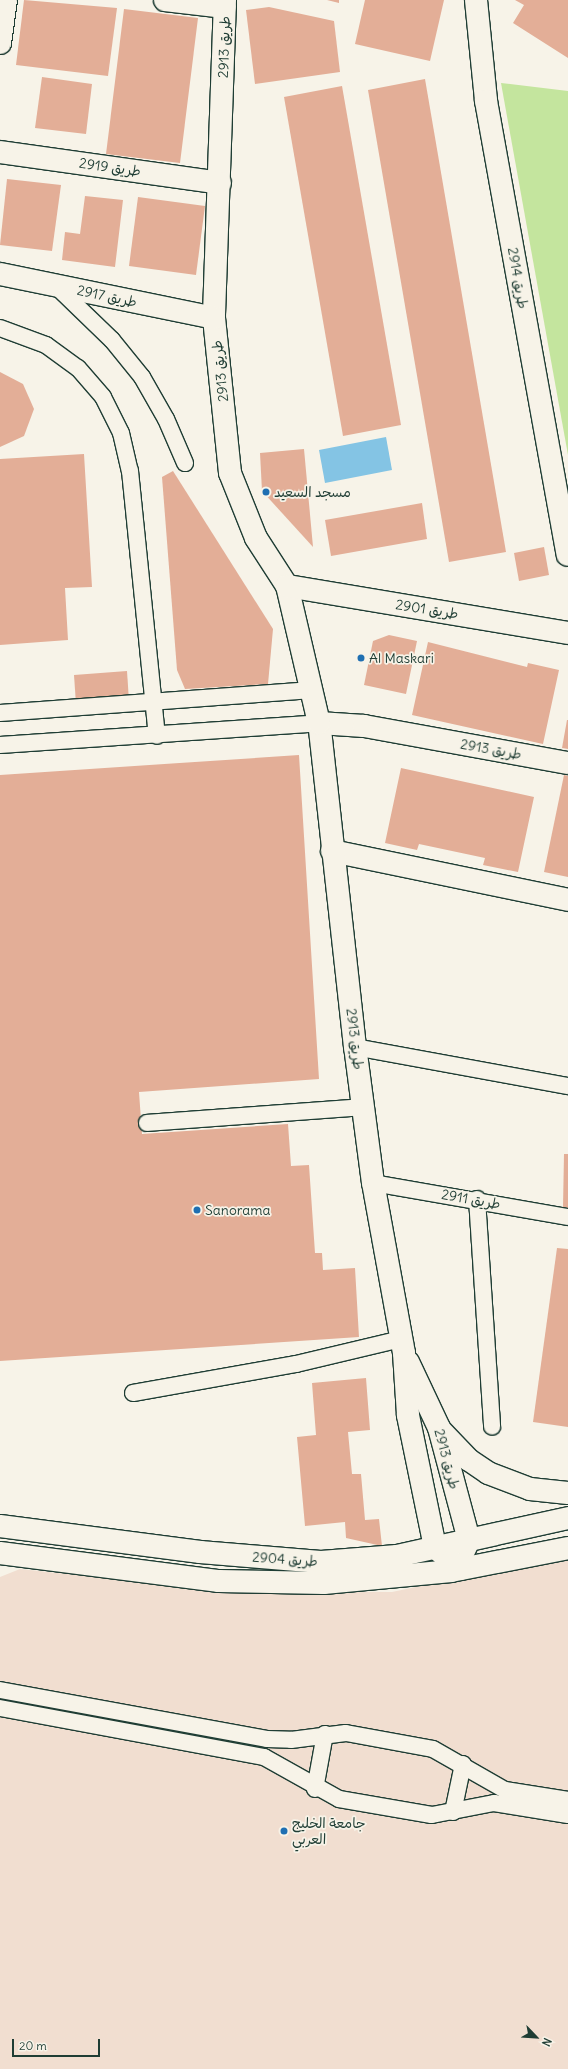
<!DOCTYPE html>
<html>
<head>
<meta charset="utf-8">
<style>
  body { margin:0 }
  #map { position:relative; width:568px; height:2069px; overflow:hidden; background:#f7f3e8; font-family:Delius,"Playpen Sans Arabic",sans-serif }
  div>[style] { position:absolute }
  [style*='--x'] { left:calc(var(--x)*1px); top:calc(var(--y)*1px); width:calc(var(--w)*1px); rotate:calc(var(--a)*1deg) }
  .built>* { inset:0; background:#f1ded0 }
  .green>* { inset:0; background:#c4e59e }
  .water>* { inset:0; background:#84c4e4 }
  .building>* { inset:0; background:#e3ae97 }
  .roads { filter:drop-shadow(1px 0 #1f3d34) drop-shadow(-1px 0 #1f3d34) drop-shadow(0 1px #1f3d34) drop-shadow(0 -1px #1f3d34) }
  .service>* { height:16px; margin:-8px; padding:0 8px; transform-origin:8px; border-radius:8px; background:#f7f3e8 }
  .minor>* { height:22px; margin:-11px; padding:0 11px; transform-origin:11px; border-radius:11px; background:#f7f3e8 }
  .tertiary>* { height:22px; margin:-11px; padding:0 11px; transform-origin:11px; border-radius:11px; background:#f7f3e8 }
  .dots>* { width:11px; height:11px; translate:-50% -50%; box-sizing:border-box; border:2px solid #f7f3e8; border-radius:50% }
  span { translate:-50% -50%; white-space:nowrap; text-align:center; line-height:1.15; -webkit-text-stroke:3.5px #f7f3e8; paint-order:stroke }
  .street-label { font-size:14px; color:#1f3d34 }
  .poi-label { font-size:14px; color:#1f3d34 }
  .left { translate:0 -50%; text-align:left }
  .north { position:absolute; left:516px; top:2017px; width:40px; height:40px; -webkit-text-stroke:3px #f7f3e8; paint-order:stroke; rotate:115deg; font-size:11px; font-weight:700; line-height:16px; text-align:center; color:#1f3d34 }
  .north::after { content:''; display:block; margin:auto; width:14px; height:18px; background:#1f3d34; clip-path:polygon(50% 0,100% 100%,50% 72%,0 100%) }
  .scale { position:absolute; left:12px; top:2039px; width:88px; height:18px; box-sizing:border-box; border:2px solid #1f3d34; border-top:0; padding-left:5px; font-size:12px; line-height:14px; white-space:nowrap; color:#1f3d34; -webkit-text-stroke:3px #f7f3e8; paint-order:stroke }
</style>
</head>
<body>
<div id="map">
  <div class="built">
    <div style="clip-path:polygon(568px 1555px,568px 2069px,0 2069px,0 1577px,20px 1569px,227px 1591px,392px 1592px)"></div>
  </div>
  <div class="green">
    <div style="clip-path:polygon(501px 83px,568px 91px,568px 455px)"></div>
  </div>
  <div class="water">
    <div style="clip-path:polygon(386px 437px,392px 470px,325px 483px,319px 450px)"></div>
  </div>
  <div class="building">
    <div style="clip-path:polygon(24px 0,117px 8px,108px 76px,16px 65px)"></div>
    <div style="clip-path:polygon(327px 0,339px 0,339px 3px)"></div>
    <div style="clip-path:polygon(365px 0,444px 0,430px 61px,355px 44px)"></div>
    <div style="clip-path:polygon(515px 0,568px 0,568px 58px,513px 23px,524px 5px)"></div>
    <div style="clip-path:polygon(269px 7px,334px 21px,340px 72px,255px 84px,246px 10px)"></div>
    <div style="clip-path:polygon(124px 9px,198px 18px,180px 163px,106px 154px)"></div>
    <div style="clip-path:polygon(42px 77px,92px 84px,86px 134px,35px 128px)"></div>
    <div style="clip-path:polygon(425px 79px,506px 552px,449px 562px,368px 90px)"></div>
    <div style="clip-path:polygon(342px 86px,401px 425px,343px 436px,284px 97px)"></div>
    <div style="clip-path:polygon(7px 179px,61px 185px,52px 251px,0 245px)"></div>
    <div style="clip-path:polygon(85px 196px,123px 200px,115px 267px,62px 260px,65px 232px,80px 234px)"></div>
    <div style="clip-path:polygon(138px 197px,205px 206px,196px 275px,129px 266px)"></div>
    <div style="clip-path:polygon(0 372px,23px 384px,34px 409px,24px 436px,0 447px)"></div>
    <div style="clip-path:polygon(304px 449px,313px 547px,262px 491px,260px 453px)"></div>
    <div style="clip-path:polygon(84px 454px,92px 587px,65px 588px,68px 640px,0 645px,0 459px)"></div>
    <div style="clip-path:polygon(173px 471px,273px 629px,268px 684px,185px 689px,177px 670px,162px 477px)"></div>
    <div style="clip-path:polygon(422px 503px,427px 539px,331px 556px,325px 520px)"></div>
    <div style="clip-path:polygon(544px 547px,549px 575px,519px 581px,514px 553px)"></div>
    <div style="clip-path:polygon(389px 635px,417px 641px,406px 694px,364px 685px,373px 641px)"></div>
    <div style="clip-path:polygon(428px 642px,527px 667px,528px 663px,559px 670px,543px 744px,412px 715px)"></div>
    <div style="clip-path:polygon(127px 671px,129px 701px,76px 704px,74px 675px)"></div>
    <div style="clip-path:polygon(567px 720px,568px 720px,568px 749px,562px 748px)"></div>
    <div style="clip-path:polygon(299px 755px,319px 1079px,139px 1092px,142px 1134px,288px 1124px,291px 1166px,309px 1165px,315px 1253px,322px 1253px,323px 1270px,355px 1268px,359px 1337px,0 1361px,0 775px)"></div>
    <div style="clip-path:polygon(401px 768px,534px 797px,518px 872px,483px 865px,485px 858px,419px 844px,417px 850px,385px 843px)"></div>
    <div style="clip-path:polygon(564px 775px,568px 776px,568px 877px,544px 872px)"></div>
    <div style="clip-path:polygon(564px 1154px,568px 1154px,568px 1208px,563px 1207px)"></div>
    <div style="clip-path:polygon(557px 1248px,568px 1249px,568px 1427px,533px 1422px)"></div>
    <div style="clip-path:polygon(366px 1378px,370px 1430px,348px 1432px,352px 1474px,361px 1474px,365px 1520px,379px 1519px,382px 1546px,346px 1538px,345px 1522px,305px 1526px,297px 1437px,316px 1435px,312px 1383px)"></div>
  </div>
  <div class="roads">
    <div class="service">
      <div style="--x:55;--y:285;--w:79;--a:44"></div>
      <div style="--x:112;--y:340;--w:48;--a:51"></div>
      <div style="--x:142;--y:377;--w:48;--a:60.3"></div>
      <div style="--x:166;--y:419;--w:48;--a:66.6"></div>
      <div style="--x:0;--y:328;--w:49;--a:20.3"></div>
      <div style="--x:46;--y:345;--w:39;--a:36"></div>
      <div style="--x:78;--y:368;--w:38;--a:49"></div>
      <div style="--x:103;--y:397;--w:40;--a:63.4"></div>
      <div style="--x:121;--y:433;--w:39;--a:77"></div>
      <div style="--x:130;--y:471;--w:266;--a:84.2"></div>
      <div style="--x:0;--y:713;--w:313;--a:-4.2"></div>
      <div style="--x:0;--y:745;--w:320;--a:-3.9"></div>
      <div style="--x:355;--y:1047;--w:217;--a:10.4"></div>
      <div style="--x:147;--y:1123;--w:217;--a:-4.2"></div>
      <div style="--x:373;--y:1183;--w:198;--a:9.9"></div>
      <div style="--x:477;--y:1199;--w:228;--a:86.2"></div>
      <div style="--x:133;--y:1393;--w:166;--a:-10.1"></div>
      <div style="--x:296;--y:1364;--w:108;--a:-13.4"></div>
      <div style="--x:0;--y:1690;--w:271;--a:10.4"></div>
      <div style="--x:267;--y:1739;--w:24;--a:2"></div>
      <div style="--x:291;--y:1740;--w:55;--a:-7.3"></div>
      <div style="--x:346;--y:1733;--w:88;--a:10.4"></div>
      <div style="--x:433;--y:1749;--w:83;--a:29.7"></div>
      <div style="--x:505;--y:1790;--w:64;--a:9"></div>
      <div style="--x:0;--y:1708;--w:269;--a:10.5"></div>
      <div style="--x:264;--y:1757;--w:86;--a:29.2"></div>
      <div style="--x:339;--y:1799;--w:94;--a:9.8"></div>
      <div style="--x:432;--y:1815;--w:63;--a:-11"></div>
      <div style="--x:494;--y:1803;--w:75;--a:9.2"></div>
      <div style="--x:315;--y:1789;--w:56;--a:-79.7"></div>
      <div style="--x:453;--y:1812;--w:49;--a:-78.2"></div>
    </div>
    <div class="minor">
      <div style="--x:165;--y:0;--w:60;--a:6.7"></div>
      <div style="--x:225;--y:0;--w:318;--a:92"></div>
      <div style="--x:214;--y:318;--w:156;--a:84.1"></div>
      <div style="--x:230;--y:473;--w:70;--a:68.2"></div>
      <div style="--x:256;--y:538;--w:57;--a:57.1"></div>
      <div style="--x:476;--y:0;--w:101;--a:84.3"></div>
      <div style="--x:486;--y:101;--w:461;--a:79.8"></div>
      <div style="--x:0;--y:43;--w:43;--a:-82.1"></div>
      <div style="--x:0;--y:152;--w:222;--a:8"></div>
      <div style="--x:0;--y:274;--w:218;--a:11.6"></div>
      <div style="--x:319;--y:723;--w:45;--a:3.8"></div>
      <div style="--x:364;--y:726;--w:207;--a:10.3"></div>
      <div style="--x:332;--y:851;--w:241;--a:11.7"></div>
    </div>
    <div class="tertiary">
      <div style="--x:408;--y:1362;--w:73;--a:64.8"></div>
      <div style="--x:439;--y:1428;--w:116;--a:75"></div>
      <div style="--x:469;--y:1540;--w:14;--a:115"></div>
      <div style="--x:441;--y:1431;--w:40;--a:46"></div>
      <div style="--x:469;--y:1460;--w:23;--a:34"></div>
      <div style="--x:488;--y:1473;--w:45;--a:20.9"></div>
      <div style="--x:530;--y:1489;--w:38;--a:6"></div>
      <div style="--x:0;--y:1526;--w:202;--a:7.4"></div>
      <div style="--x:200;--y:1552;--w:121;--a:4.7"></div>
      <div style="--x:321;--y:1562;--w:76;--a:-4.5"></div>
      <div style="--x:397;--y:1556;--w:175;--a:-12.5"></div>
      <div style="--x:0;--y:1553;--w:221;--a:7.3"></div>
      <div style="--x:219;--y:1581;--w:105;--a:1.1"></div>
      <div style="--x:324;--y:1583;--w:128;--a:-5.4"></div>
      <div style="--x:451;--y:1571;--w:119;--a:-11.1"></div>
      <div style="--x:460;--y:1569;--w:33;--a:-139"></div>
      <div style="--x:435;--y:1547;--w:135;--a:-101.6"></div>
      <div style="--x:408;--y:1415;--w:62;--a:-93.7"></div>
      <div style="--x:404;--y:1353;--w:173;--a:-100.3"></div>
      <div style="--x:373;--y:1183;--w:137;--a:-97.5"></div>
      <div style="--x:355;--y:1047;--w:326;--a:-96.3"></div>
      <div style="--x:319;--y:723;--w:141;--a:-103.1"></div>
      <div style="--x:287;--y:586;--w:285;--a:9.5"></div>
    </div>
  </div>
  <div class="dots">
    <div style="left:266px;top:492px;background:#1f6fb2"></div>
    <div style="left:361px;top:658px;background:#1f6fb2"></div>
    <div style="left:197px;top:1210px;background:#1f6fb2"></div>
    <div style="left:284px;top:1831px;background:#1f6fb2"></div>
  </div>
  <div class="street-label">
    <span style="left:224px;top:47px;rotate:-88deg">طريق 2913</span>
    <span style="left:110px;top:167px;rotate:8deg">طريق 2919</span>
    <span style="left:518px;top:278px;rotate:80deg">طريق 2914</span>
    <span style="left:107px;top:296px;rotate:12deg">طريق 2917</span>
    <span style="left:220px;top:371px;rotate:-96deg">طريق 2913</span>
    <span style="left:427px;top:609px;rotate:9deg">طريق 2901</span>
    <span style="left:491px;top:749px;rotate:10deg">طريق 2913</span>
    <span style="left:355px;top:1039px;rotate:83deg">طريق 2913</span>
    <span style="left:471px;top:1199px;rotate:10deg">طريق 2911</span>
    <span style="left:447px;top:1459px;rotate:75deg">طريق 2913</span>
    <span style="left:285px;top:1559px;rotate:4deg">طريق 2904</span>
  </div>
  <div class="poi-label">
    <span class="left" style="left:274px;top:492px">مسجد السعيد</span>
    <span class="left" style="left:369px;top:658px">Al Maskari</span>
    <span class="left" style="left:205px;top:1210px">Sanorama</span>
    <span class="left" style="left:292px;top:1831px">جامعة الخليج<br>العربي</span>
  </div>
  <div class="north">N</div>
  <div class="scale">20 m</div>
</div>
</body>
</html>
